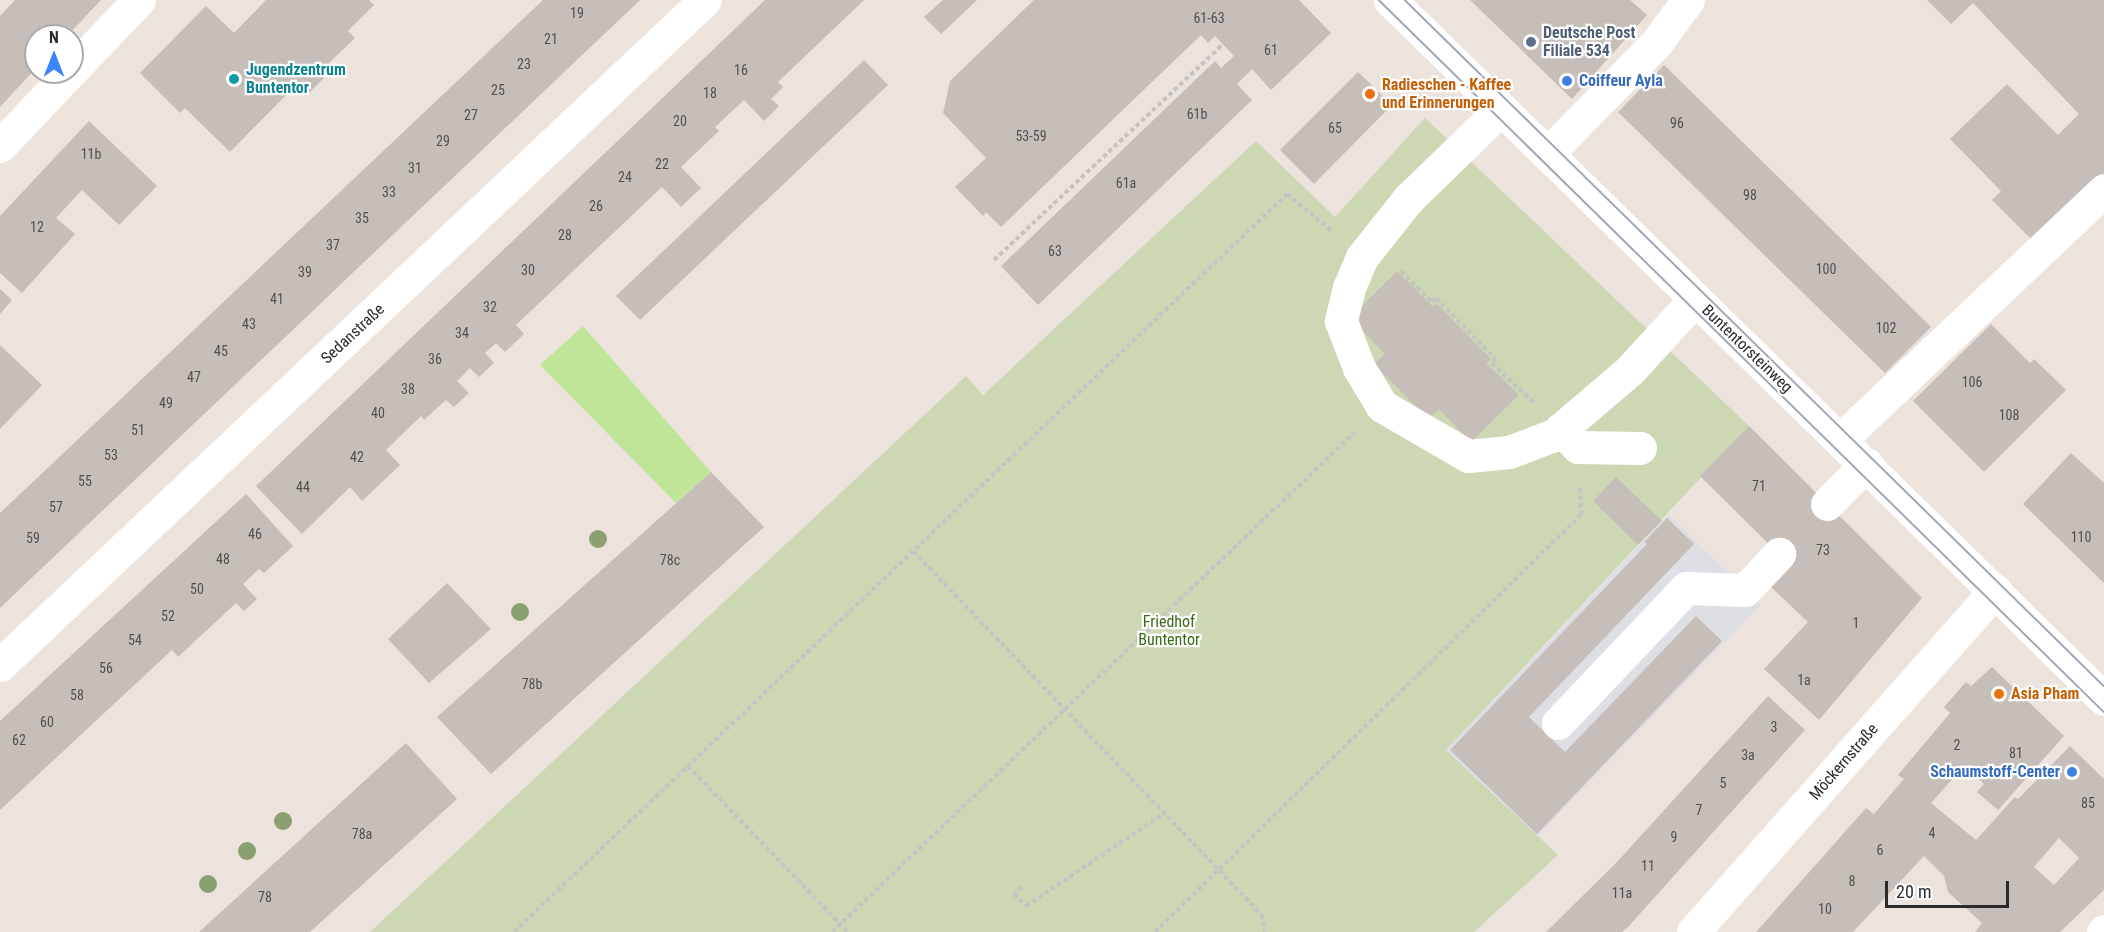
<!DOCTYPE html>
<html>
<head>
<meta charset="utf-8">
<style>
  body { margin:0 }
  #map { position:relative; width:2104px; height:932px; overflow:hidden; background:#ede3dd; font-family:"Roboto Condensed",sans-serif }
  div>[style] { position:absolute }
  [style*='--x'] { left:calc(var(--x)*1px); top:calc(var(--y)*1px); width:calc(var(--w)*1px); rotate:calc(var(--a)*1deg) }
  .industrial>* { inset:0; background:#dedee5 }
  .green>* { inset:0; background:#c1e598 }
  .cemetery>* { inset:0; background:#ccd7b4 }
  .building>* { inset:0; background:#c6beb8 }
  .minor-tunnel>* { height:33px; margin-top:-16.5px; transform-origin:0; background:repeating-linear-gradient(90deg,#c6beb9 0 33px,transparent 0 49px) }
  .path>* { height:4px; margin-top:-2px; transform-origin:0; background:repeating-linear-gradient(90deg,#c4c4c4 0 4.5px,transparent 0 7.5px) }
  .minor>* { height:33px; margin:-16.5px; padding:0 16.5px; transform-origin:16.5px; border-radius:16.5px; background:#fff }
  .tram>* { height:1.5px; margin:-0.75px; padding:0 0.75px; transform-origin:0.75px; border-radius:0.75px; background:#9fa7b6 }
  .trees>* { width:18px; height:18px; margin:-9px; border-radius:50%; background:#8aa071 }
  .dots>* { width:16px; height:16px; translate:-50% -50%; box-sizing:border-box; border:3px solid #fff; border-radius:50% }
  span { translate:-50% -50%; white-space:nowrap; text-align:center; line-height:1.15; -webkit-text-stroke:4.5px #fff; paint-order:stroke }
  .number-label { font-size:14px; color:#52504e }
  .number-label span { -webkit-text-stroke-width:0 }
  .service-label { font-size:16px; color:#4e5e75; font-weight:700 }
  .left { translate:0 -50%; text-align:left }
  .culture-label { font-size:16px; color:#0d838f; font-weight:700 }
  .shop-label { font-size:16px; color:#366cbe; font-weight:700 }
  .right { translate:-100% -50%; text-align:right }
  .food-label { font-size:16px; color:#c56008; font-weight:700 }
  .street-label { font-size:16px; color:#2b2b2b }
  .park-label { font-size:16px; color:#396a19 }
  .north { position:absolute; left:24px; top:24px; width:60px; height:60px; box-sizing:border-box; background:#fff; border:2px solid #aaa; border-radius:50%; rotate:0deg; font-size:16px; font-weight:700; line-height:24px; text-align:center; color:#2b2b2b }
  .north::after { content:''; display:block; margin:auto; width:21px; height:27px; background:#3a84fd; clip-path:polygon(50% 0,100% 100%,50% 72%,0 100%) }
  .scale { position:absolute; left:1885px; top:881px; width:124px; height:27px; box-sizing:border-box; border:3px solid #2b2b2b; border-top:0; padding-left:8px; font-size:18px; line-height:21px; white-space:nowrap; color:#2b2b2b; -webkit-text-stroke:4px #fff; paint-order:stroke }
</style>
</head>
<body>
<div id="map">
  <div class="industrial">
    <div style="clip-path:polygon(1669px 514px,1761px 605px,1537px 836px,1446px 750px)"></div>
  </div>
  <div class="green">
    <div style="clip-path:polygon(583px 326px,711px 472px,676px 503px,540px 365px)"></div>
  </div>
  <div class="cemetery">
    <div style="clip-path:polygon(1425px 118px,1749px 426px,1446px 750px,1558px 855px,1474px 932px,370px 932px,966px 376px,983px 395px,1256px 141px,1335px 217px)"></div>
  </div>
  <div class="building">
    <div style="clip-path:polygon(15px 0,101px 0,67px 36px,36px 36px,36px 68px,0 107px,0 16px)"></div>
    <div style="clip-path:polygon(266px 0,369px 0,374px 5px,348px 31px,355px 38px,329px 63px,334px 68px,306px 96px,295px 86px,230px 152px,185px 108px,180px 113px,140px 73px,206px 6px,234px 33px)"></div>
    <div style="clip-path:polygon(543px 0,640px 0,0 608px,0 513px)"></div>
    <div style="clip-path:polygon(765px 0,864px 0,778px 82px,783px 87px,771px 99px,779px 106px,764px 121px,744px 100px,715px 127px,719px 131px,681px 167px,701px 188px,681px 207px,662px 187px,516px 325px,524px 334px,505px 352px,496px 343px,485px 353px,494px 363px,479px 377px,470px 368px,457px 381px,469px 393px,454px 407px,446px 400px,424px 420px,421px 416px,386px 450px,400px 465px,362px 501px,350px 487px,302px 534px,256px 486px)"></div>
    <div style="clip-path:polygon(943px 0,977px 0,941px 34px,924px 17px)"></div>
    <div style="clip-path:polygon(1034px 0,1299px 0,1331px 33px,1271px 90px,1252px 69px,1237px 84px,1252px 100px,1038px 305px,1001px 266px,1215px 61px,1221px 68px,1234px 56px,1215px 36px,1208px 43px,1201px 35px,1001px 227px,986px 212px,983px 216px,955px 187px,986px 158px,943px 113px,950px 81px)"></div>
    <div style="clip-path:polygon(1470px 0,1630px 0,1647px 15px,1572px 99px)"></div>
    <div style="clip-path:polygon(1927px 0,2104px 0,2104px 174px,2034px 242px,1992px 200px,2001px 191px,1950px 139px,2007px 84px,2058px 135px,2079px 114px,1973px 3px,1951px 24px)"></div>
    <div style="clip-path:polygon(864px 60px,888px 85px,640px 320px,616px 296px)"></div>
    <div style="clip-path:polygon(1664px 65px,1931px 327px,1885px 373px,1618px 112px)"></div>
    <div style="clip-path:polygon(1358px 72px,1392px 105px,1314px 184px,1280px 150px)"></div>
    <div style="clip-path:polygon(89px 121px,157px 186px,119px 225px,82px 190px,56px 218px,75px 234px,22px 293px,0 273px,0 216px)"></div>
    <div style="clip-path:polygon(1397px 271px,1433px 307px,1437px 304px,1491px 359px,1486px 363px,1519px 395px,1471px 442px,1439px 409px,1428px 419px,1374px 364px,1385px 354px,1350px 318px)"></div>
    <div style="clip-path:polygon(0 289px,12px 300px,0 314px)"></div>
    <div style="clip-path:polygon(1991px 324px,2030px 363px,2034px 359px,2066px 390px,1984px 472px,1913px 401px)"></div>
    <div style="clip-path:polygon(1px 346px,42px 385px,0 429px,0 347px)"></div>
    <div style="clip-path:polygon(1749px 426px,1922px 598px,1819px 720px,1764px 669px,1808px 622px,1769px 585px,1779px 554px,1700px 476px)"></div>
    <div style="clip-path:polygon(2071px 453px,2104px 483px,2104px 583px,2023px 504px)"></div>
    <div style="clip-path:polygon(711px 472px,764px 527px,491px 774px,437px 717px)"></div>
    <div style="clip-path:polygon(1616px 477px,1662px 521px,1638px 545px,1593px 501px)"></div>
    <div style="clip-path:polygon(246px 494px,293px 546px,264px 573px,259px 569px,243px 584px,257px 599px,244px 611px,236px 603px,178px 657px,172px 650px,0 810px,0 721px)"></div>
    <div style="clip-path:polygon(1667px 518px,1694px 544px,1529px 717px,1565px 752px,1696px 616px,1722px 641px,1537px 834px,1450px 750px,1647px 544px,1644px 542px)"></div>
    <div style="clip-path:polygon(447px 583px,491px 629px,429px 683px,388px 639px)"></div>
    <div style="clip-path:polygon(evenodd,1992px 667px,2064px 736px,1998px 810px,1977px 792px,1984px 784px,1964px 766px,1931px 803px,1976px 840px,2015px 797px,2018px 799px,2070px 746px,2104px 779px,2104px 890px,2060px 932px,1975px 932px,1982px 923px,1948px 892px,1944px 876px,1924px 856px,1853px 932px,1756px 932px,1866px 808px,1874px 814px,1904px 779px,1898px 775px,1950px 713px,1944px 707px,1966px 682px,1971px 686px,1992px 667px,2059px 838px,2079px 858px,2054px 885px,2034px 867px,2059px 838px)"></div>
    <div style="clip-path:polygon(1768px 696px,1805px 730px,1628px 927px,1622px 932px,1546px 932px,1616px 863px)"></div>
    <div style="clip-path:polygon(406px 743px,457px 799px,310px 932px,199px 932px)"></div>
  </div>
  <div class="minor-tunnel">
    <div style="--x:1779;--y:554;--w:69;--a:-46.2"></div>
  </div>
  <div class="path">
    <div style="--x:994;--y:260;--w:315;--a:-43.3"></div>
    <div style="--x:1401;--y:271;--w:44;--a:45"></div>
    <div style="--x:1432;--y:302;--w:6;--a:-45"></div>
    <div style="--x:1436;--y:298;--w:86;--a:45.5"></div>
    <div style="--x:1496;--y:359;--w:6;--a:135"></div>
    <div style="--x:1492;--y:363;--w:58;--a:43.6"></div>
    <div style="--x:913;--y:551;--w:504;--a:46.21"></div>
    <div style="--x:1262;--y:915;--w:17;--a:80"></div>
    <div style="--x:688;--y:766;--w:231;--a:46.1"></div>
    <div style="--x:1022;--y:887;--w:11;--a:139"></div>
    <div style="--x:1014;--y:894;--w:17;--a:45"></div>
    <div style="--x:1026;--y:906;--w:167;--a:-33.8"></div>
    <div style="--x:514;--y:932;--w:1069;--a:-43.67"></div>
    <div style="--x:1287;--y:194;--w:61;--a:39.7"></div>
    <div style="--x:832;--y:932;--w:724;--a:-43.71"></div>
    <div style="--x:1155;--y:932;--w:596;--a:-44.39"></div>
    <div style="--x:1581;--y:515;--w:30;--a:-92"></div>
  </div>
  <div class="minor">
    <div style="--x:1390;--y:0;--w:999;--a:44.39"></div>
    <div style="--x:72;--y:70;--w:97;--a:-46.3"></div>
    <div style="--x:1501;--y:109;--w:128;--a:135.9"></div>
    <div style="--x:1409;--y:198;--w:75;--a:128.5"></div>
    <div style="--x:1362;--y:257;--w:34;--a:113"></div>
    <div style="--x:1349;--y:288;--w:34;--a:104"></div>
    <div style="--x:1341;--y:321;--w:50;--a:69"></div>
    <div style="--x:1359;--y:368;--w:44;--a:58.8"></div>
    <div style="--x:1382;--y:406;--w:99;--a:30.2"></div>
    <div style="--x:1468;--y:456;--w:41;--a:-5.6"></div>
    <div style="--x:1509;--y:452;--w:48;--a:-20.7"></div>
    <div style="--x:1554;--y:435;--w:100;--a:-40.5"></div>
    <div style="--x:1630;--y:370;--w:96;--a:-47.5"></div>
    <div style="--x:0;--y:146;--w:102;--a:-46.6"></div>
    <div style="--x:1548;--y:153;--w:156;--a:-45.5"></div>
    <div style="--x:1657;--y:42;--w:52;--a:-53.6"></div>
    <div style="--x:1561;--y:429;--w:25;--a:47"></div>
    <div style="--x:1578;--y:447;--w:62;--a:0.9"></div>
    <div style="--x:1841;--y:439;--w:362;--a:-43.4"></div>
    <div style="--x:1827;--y:504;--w:56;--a:-45.7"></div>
    <div style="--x:0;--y:665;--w:969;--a:-43.33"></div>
    <div style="--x:1558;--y:723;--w:186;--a:-46.5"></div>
    <div style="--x:1686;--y:588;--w:59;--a:1.9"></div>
    <div style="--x:1745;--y:590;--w:50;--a:-46.6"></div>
    <div style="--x:1693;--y:932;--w:456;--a:-48.5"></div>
    <div style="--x:2103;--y:932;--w:1;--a:-45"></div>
  </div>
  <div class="tram">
    <div style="--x:1379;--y:0;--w:1016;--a:44.48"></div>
    <div style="--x:1405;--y:0;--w:979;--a:44.46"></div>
  </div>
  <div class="trees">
    <div style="left:598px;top:539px"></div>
    <div style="left:520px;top:612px"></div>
    <div style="left:283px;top:821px"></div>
    <div style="left:247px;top:851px"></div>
    <div style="left:208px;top:884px"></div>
  </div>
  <div class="dots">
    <div style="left:1531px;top:42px;background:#5c6f8a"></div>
    <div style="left:234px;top:79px;background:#0f9aa8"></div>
    <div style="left:1567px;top:81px;background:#3f7fe0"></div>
    <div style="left:1370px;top:94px;background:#e8710a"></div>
    <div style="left:1999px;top:694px;background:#e8710a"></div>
    <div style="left:2072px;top:772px;background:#3f7fe0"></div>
  </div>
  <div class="number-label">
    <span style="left:577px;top:13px">19</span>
    <span style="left:1209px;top:18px">61-63</span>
    <span style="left:551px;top:39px">21</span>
    <span style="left:1271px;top:50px">61</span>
    <span style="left:524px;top:64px">23</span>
    <span style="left:741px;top:70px">16</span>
    <span style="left:498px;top:90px">25</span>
    <span style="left:710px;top:93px">18</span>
    <span style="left:1197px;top:114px">61b</span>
    <span style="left:471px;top:115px">27</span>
    <span style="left:680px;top:121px">20</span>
    <span style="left:1677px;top:123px">96</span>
    <span style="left:1335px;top:128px">65</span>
    <span style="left:1031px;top:136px">53-59</span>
    <span style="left:443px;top:141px">29</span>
    <span style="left:91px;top:154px">11b</span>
    <span style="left:662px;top:164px">22</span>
    <span style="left:415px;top:168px">31</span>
    <span style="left:625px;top:177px">24</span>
    <span style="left:1126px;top:183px">61a</span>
    <span style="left:389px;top:192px">33</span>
    <span style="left:1750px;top:195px">98</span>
    <span style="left:596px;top:206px">26</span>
    <span style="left:362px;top:218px">35</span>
    <span style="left:37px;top:227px">12</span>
    <span style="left:565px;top:235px">28</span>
    <span style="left:333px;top:245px">37</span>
    <span style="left:1055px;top:251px">63</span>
    <span style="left:1826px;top:269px">100</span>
    <span style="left:528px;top:270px">30</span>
    <span style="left:305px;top:272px">39</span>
    <span style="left:277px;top:299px">41</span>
    <span style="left:490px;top:307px">32</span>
    <span style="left:249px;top:324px">43</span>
    <span style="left:1886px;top:328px">102</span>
    <span style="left:462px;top:333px">34</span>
    <span style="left:221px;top:351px">45</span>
    <span style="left:435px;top:359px">36</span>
    <span style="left:194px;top:377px">47</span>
    <span style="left:1972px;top:382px">106</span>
    <span style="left:408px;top:389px">38</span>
    <span style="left:166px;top:403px">49</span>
    <span style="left:378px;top:413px">40</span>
    <span style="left:2009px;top:415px">108</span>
    <span style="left:138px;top:430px">51</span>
    <span style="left:111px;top:455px">53</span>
    <span style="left:357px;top:457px">42</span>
    <span style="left:85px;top:481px">55</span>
    <span style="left:1759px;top:486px">71</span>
    <span style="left:303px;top:487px">44</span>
    <span style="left:56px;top:507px">57</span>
    <span style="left:255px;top:534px">46</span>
    <span style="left:2081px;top:537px">110</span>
    <span style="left:33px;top:538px">59</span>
    <span style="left:1823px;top:550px">73</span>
    <span style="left:223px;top:559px">48</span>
    <span style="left:670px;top:560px">78c</span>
    <span style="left:197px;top:589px">50</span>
    <span style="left:168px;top:616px">52</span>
    <span style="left:1856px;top:623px">1</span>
    <span style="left:135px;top:640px">54</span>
    <span style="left:106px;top:668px">56</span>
    <span style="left:1804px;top:680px">1a</span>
    <span style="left:532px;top:684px">78b</span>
    <span style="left:77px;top:695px">58</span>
    <span style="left:47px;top:722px">60</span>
    <span style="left:1774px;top:727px">3</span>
    <span style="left:19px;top:740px">62</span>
    <span style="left:1957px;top:745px">2</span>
    <span style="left:2016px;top:753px">81</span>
    <span style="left:1748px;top:755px">3a</span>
    <span style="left:1723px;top:783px">5</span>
    <span style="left:2088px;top:803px">85</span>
    <span style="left:1699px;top:810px">7</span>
    <span style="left:1932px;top:833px">4</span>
    <span style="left:362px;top:834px">78a</span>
    <span style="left:1674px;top:837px">9</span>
    <span style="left:1880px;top:850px">6</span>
    <span style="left:1648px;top:866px">11</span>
    <span style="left:1852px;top:881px">8</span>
    <span style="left:1622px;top:893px">11a</span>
    <span style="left:265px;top:897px">78</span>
    <span style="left:1825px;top:909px">10</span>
  </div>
  <div class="service-label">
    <span class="left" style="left:1543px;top:42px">Deutsche Post<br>Filiale 534</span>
  </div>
  <div class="culture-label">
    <span class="left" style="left:246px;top:79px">Jugendzentrum<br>Buntentor</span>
  </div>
  <div class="shop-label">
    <span class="left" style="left:1579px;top:81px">Coiffeur Ayla</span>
    <span class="right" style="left:2060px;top:772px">Schaumstoff-Center</span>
  </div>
  <div class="food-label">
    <span class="left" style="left:1382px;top:94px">Radieschen - Kaffee<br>und Erinnerungen</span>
    <span class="left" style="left:2011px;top:694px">Asia Pham</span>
  </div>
  <div class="street-label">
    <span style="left:353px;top:334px;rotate:-43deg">Sedanstraße</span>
    <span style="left:1747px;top:349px;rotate:44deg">Buntentorsteinweg</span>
    <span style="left:1844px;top:762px;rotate:-49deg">Möckernstraße</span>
  </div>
  <div class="park-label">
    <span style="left:1169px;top:631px">Friedhof<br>Buntentor</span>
  </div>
  <div class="north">N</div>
  <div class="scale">20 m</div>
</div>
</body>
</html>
